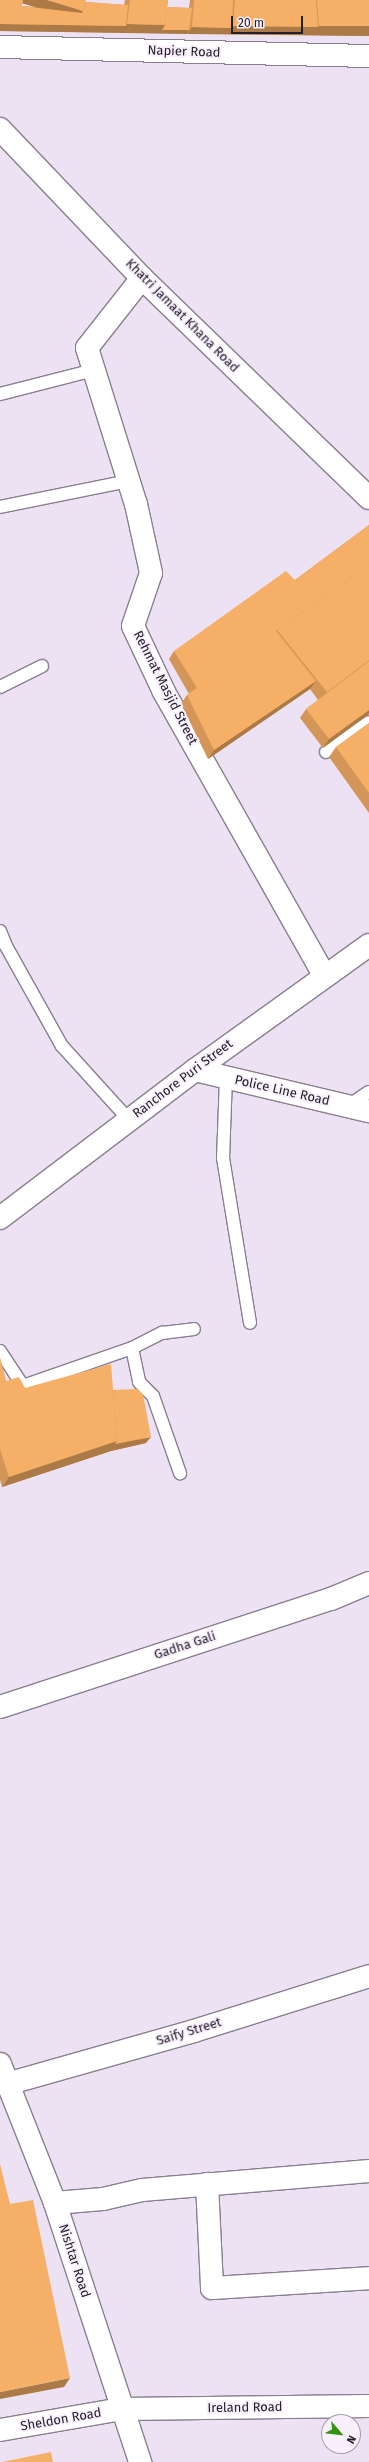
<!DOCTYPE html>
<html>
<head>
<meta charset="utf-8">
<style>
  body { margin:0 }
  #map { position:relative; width:369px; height:2462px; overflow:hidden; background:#ede2f4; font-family:"Fira Sans",sans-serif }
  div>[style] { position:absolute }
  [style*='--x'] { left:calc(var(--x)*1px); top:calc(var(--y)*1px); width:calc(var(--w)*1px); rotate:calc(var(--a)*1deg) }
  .roads { filter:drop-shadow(1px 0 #897f8f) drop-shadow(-1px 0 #897f8f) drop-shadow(0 1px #897f8f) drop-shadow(0 -1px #897f8f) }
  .lane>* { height:12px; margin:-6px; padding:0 6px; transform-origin:6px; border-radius:6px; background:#fff }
  .street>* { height:22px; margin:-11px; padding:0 11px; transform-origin:11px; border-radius:11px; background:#fff }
  .secondary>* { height:22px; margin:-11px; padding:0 11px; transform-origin:11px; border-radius:11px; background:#fff }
  .primary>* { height:22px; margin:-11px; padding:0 11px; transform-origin:11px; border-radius:11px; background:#fff }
  .wall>* { inset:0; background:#d39658 }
  .shaded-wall>* { inset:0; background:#ac7a47 }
  .building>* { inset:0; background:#f5af66 }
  span { translate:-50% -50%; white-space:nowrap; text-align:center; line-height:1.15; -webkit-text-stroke:4px #f9f0fe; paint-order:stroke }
  .street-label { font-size:13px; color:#242027 }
  .north { position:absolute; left:321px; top:2414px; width:40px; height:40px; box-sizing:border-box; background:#f9f0fe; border:1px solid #a49da8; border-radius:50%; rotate:118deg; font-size:11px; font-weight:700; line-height:16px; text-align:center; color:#242027 }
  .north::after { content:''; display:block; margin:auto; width:14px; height:18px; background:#339310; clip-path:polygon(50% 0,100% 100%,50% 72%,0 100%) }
  .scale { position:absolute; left:231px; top:16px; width:72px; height:18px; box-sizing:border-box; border:2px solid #242027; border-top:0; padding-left:5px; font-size:12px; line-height:14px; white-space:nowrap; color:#242027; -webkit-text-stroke:3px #f9f0fe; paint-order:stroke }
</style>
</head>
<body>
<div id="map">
  <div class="roads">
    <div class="lane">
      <div style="--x:0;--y:394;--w:97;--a:-14.3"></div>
      <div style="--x:0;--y:507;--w:132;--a:-11.4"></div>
      <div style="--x:0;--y:687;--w:47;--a:-26.6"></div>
      <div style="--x:326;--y:752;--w:52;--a:-34.9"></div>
      <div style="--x:0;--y:931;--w:16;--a:68"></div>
      <div style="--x:6;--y:946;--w:115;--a:60.8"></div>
      <div style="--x:62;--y:1046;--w:100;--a:47.8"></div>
      <div style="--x:226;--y:1077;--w:81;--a:92.1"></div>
      <div style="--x:223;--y:1158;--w:167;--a:80.7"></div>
      <div style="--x:348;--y:1106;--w:25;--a:-34"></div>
      <div style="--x:132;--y:1348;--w:35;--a:78"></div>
      <div style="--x:139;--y:1382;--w:20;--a:45"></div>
      <div style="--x:153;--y:1396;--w:82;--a:70.7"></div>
      <div style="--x:0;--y:1351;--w:42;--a:56.7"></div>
      <div style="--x:23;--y:1386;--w:115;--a:-19.2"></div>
      <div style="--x:132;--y:1348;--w:34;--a:-27"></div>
      <div style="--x:162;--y:1333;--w:32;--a:-7"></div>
    </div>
    <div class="street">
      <div style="--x:142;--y:278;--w:89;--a:128.2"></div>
      <div style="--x:87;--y:348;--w:164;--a:72.6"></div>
      <div style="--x:136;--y:504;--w:71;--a:77.7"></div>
      <div style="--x:151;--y:573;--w:56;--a:108.8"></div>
      <div style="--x:133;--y:626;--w:73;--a:64.8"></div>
      <div style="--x:164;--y:692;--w:326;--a:60.5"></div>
      <div style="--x:0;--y:1707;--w:348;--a:-18.1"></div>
      <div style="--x:331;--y:1599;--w:41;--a:-22.8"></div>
      <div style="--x:7;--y:2084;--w:194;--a:-15.8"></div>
      <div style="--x:194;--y:2031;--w:183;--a:-17.4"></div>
      <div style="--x:207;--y:2184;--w:104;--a:87.2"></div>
      <div style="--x:212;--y:2288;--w:157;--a:-3.6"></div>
      <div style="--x:55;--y:2203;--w:48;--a:-4.8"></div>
      <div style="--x:103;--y:2199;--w:40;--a:-13"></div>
      <div style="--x:142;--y:2190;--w:228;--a:-4.8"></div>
      <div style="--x:0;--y:2430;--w:124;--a:-9.8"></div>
    </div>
    <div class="secondary">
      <div style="--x:0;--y:129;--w:206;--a:46.4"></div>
      <div style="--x:142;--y:278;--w:316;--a:44.1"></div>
      <div style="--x:195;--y:1070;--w:179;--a:13.3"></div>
      <div style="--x:0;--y:1218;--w:245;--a:-37.2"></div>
      <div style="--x:195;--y:1070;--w:214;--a:-35.7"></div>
      <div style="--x:122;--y:2409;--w:247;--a:-0.7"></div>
    </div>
    <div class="primary">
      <div style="--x:0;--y:47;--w:369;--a:1.4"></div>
      <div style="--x:0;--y:2064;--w:149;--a:68.4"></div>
      <div style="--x:55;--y:2203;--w:273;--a:71.8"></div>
    </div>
  </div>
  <div class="wall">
    <div style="clip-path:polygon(evenodd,0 0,86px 2px,124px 5px,125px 0,168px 0,167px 7px,189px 8px,190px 0,369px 0,369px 36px,0 31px,0 0,22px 3px,37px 7px,22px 6px,22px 3px)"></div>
    <div style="clip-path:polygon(369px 525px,369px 714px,323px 748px,300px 718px,306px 709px,318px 700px,310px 689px,208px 759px,181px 704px,187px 695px,189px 694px,169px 659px,174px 651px,295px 580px)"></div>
    <div style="clip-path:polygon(369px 723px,369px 813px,329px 757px,336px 747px)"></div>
    <div style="clip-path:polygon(0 1358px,6px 1381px,25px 1388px,113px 1390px,146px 1443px,111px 1451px,2px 1487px,0 1480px)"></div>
  </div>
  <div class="shaded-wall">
    <div style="clip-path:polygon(23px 0,47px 0,83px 11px,77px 19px,21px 3px)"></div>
    <div style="clip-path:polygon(0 24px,126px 26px,127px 24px,165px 25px,189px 30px,187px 34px,0 31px)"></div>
    <div style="clip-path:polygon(233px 26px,318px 27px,319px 26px,369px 26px,369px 36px,187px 34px,192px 27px,232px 28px)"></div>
    <div style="clip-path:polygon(316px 681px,310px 689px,208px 759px,214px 750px)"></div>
    <div style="clip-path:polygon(369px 710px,369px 714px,323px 748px,329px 739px)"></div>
    <div style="clip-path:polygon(151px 1437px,146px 1443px,111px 1451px,115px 1444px)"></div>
    <div style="clip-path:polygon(117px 1441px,111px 1451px,2px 1487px,9px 1477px)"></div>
    <div style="clip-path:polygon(70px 2378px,64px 2387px,0 2399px,0 2392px)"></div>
  </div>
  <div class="building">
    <div style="clip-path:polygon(0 0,23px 0,22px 6px,82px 13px,83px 11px,86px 2px,128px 5px,126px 26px,0 24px)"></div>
    <div style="clip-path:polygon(47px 0,86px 0,83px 11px)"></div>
    <div style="clip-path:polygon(130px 0,168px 0,165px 25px,127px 24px)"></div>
    <div style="clip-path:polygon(194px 0,233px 0,232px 28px,192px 27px)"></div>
    <div style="clip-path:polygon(235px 0,316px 0,318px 27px,233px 26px)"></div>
    <div style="clip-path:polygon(317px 0,369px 0,369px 26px,319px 26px)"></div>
    <div style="clip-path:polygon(167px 7px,192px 8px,189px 30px,162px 30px,165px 25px)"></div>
    <div style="clip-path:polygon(369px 525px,369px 565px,277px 630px,276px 631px,316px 681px,214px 750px,187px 695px,197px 688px,174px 651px,286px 571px,295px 580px)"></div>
    <div style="clip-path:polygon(369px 565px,369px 660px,327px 692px,277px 630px)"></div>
    <div style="clip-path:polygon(369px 661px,369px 710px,329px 739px,306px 709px)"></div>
    <div style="clip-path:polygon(369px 723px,369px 793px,336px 747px)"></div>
    <div style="clip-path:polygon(0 1358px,6px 1381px,0 1383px)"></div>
    <div style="clip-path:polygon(111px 1364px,117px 1441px,9px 1477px,0 1449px,0 1383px,19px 1377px,25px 1388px)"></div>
    <div style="clip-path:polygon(137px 1389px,143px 1394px,151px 1437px,115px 1444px,117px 1441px,113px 1390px)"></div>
    <div style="clip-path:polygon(0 2164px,10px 2204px,33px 2200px,70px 2378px,0 2392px)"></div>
    <div style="clip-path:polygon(51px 2452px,53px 2462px,2px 2462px)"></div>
  </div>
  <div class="street-label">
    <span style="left:184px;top:52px;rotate:2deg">Napier Road</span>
    <span style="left:182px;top:316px;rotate:45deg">Khatri Jamaat Khana Road</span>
    <span style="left:165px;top:688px;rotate:63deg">Rehmat Masjid Street</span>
    <span style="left:183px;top:1079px;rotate:-37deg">Ranchore Puri Street</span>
    <span style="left:282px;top:1091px;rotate:13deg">Police Line Road</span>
    <span style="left:185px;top:1646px;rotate:-18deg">Gadha Gali</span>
    <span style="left:189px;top:2032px;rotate:-17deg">Saify Street</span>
    <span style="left:74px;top:2261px;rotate:72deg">Nishtar Road</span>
    <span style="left:245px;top:2408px;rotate:-1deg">Ireland Road</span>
    <span style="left:61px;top:2420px;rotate:-10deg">Sheldon Road</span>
  </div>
  <div class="north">N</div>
  <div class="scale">20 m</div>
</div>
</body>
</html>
